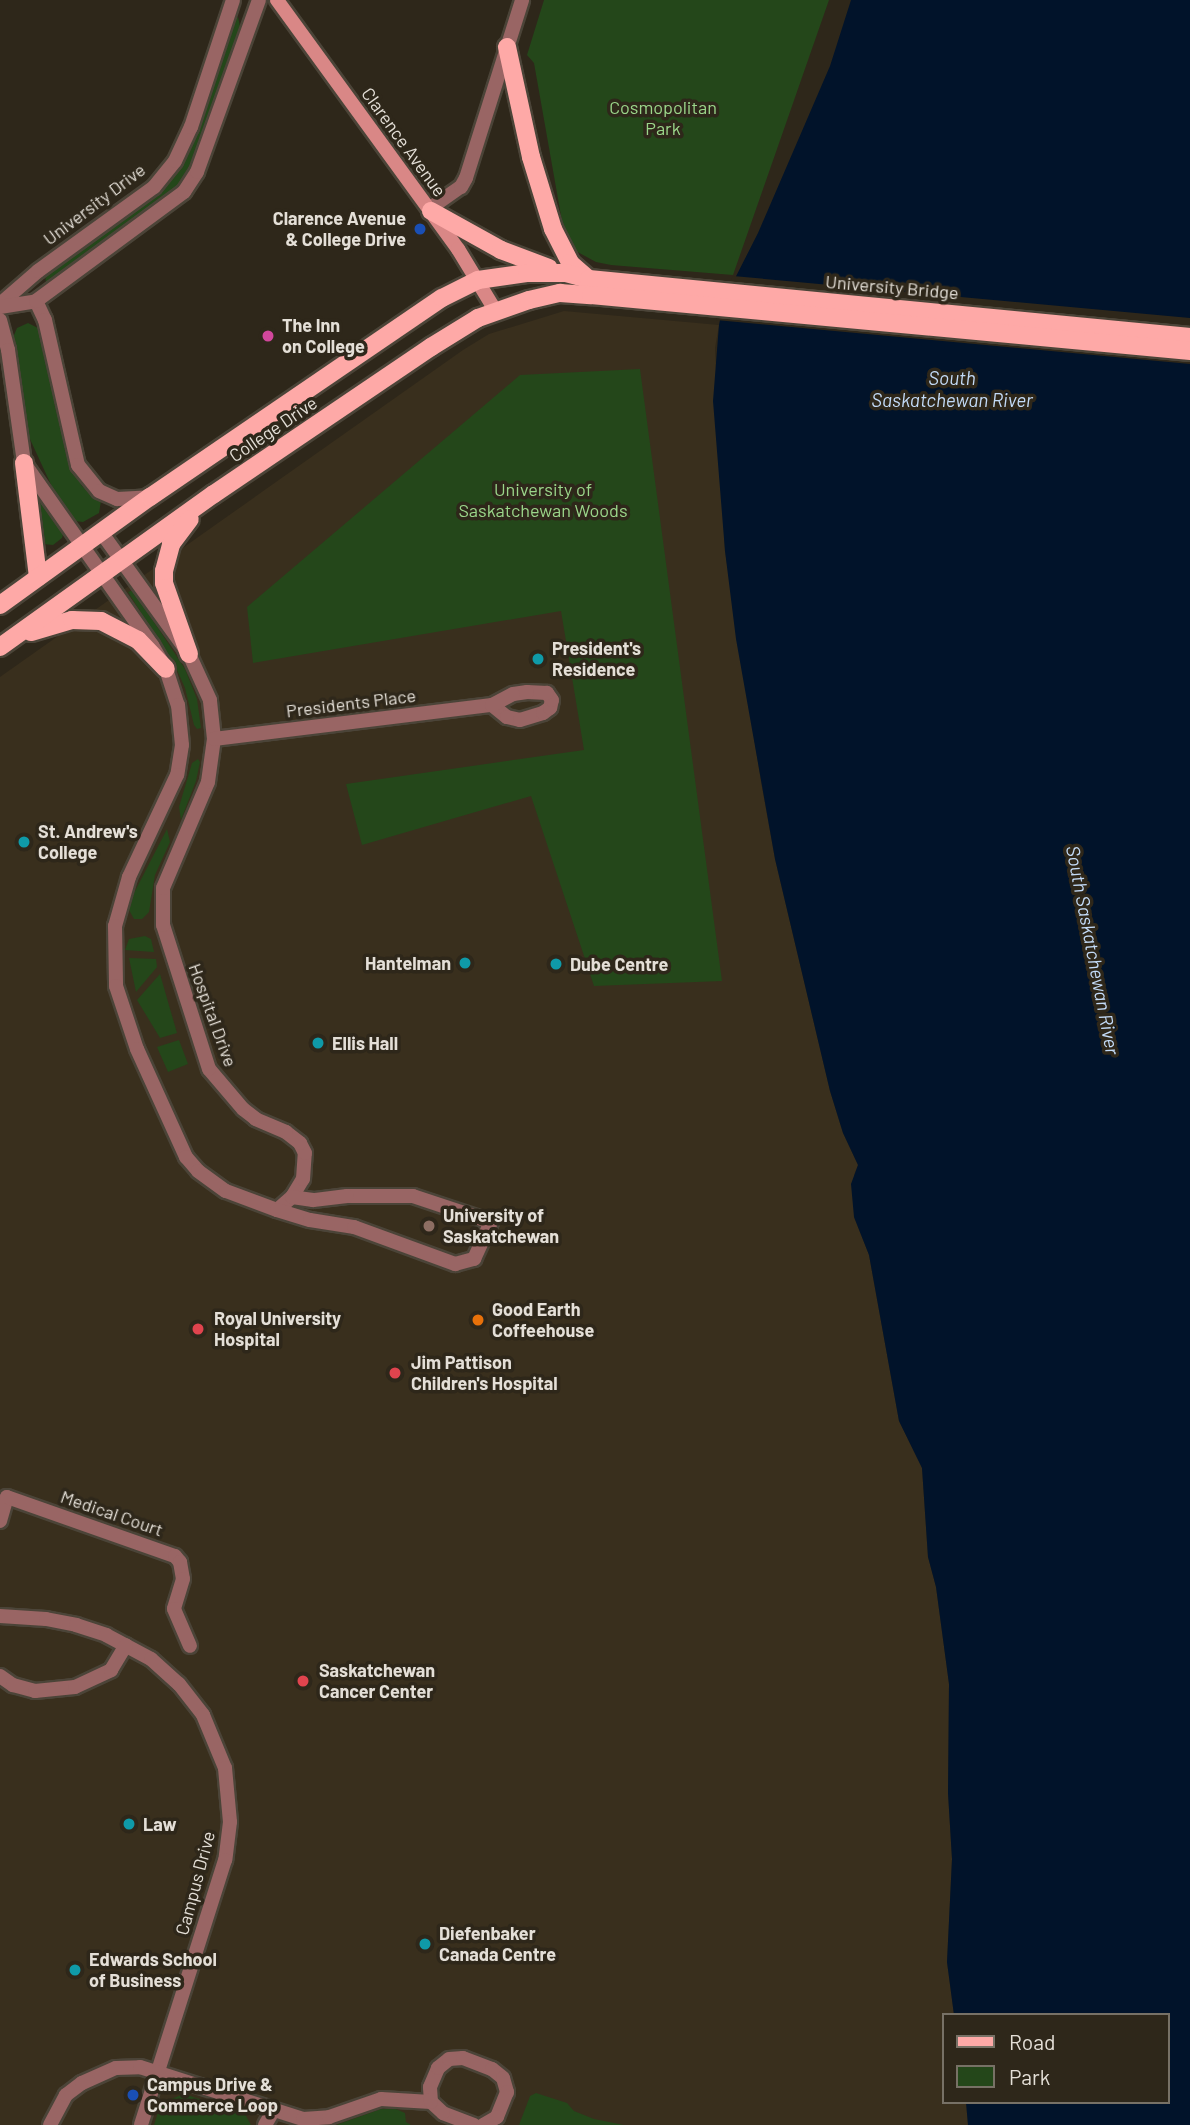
<!DOCTYPE html>
<html>
<head>
<meta charset="utf-8">
<style>
  body { margin:0 }
  #map { position:relative; width:1190px; height:2125px; overflow:hidden; background:#2e271a; font-family:Barlow,sans-serif }
  div>[style] { position:absolute }
  [style*='--x'] { left:calc(var(--x)*1px); top:calc(var(--y)*1px); width:calc(var(--w)*1px); rotate:calc(var(--a)*1deg) }
  .built>* { inset:0; background:#392f1d }
  .green>* { inset:0; background:#24471a }
  .water>* { inset:0; background:#01132a }
  .pier>* { inset:0; background:#2e271a }
  .roads { filter:drop-shadow(2px 0 #4b4438) drop-shadow(-2px 0 #4b4438) drop-shadow(0 2px #4b4438) drop-shadow(0 -2px #4b4438) }
  .street>* { height:14px; margin:-7px; padding:0 7px; transform-origin:7px; border-radius:7px; background:#996564 }
  .secondary>* { height:14px; margin:-7px; padding:0 7px; transform-origin:7px; border-radius:7px; background:#d98786 }
  .primary>* { height:18px; margin:-9px; padding:0 9px; transform-origin:9px; border-radius:9px; background:#fea9a7 }
  .dots>* { width:19px; height:19px; translate:-50% -50%; box-sizing:border-box; border:4px solid #2e271a; border-radius:50% }
  span { translate:-50% -50%; white-space:nowrap; text-align:center; line-height:1.15; -webkit-text-stroke:7px #2e271a; paint-order:stroke }
  .park-label { font-size:18px; color:#9bd68a }
  .street-label { font-size:18px; color:#e4dfd7 }
  .poi-label { font-size:18px; color:#e4dfd7; font-weight:700 }
  .right { translate:-100% -50%; text-align:right }
  .left { translate:0 -50%; text-align:left }
  .water-label { font-size:19px; color:#c3dbf8; font-style:italic }
  .legend { position:absolute; left:942px; top:2013px; width:228px; height:91px; box-sizing:border-box; background:#2e271a; border:2px solid #777166; margin:0; padding:9px 12px; list-style:none; font-size:21px; color:#e4dfd7 }
  .legend li { display:flex; align-items:center; gap:14px; height:35px }
  .legend b { width:35px; border:2px solid #777166 }
</style>
</head>
<body>
<div id="map">
  <div class="built">
    <div style="clip-path:polygon(564px 311px,719px 325px,715px 348px,725px 551px,761px 782px,775px 859px,830px 1091px,843px 1133px,858px 1165px,854px 1175px,854px 1217px,869px 1255px,899px 1421px,922px 1468px,928px 1557px,936px 1587px,949px 1684px,948px 1793px,952px 1859px,947px 1962px,954px 2015px,943px 2015px,943px 2102px,966px 2102px,968px 2125px,0 2125px,0 677px,463px 350px,489px 334px)"></div>
  </div>
  <div class="green">
    <div style="clip-path:polygon(544px 0,829px 0,733px 275px,611px 265px,596px 262px,572px 249px,563px 227px,534px 63px,527px 55px)"></div>
    <div style="clip-path:polygon(238px 17px,240px 26px,204px 139px,193px 167px,179px 188px,49px 284px,46px 283px,45px 274px,157px 193px,176px 175px,187px 152px,230px 20px)"></div>
    <div style="clip-path:polygon(28px 323px,40px 329px,71px 464px,82px 486px,101px 501px,99px 513px,83px 522px,74px 521px,53px 489px,29px 437px,12px 340px,17px 328px)"></div>
    <div style="clip-path:polygon(640px 369px,722px 981px,594px 986px,531px 796px,362px 845px,346px 784px,584px 750px,561px 611px,253px 663px,247px 607px,520px 375px)"></div>
    <div style="clip-path:polygon(40px 495px,65px 528px,62px 538px,53px 545px,43px 544px,36px 496px)"></div>
    <div style="clip-path:polygon(133px 590px,185px 669px,197px 699px,201px 728px,197px 729px,194px 725px,185px 688px,177px 670px,128px 592px)"></div>
    <div style="clip-path:polygon(198px 759px,200px 762px,196px 781px,181px 820px,179px 807px,192px 763px)"></div>
    <div style="clip-path:polygon(167px 829px,170px 842px,155px 875px,149px 912px,142px 919px,134px 919px,129px 910px,134px 893px)"></div>
    <div style="clip-path:polygon(145px 936px,151px 939px,154px 952px,125px 950px,129px 939px)"></div>
    <div style="clip-path:polygon(129px 958px,156px 959px,157px 967px,136px 992px)"></div>
    <div style="clip-path:polygon(160px 974px,177px 1033px,160px 1038px,137px 1000px)"></div>
    <div style="clip-path:polygon(179px 1040px,188px 1064px,168px 1072px,157px 1047px)"></div>
    <div style="clip-path:polygon(536px 2093px,567px 2103px,574px 2111px,594px 2119px,624px 2125px,519px 2125px,530px 2096px)"></div>
    <div style="clip-path:polygon(184px 2094px,245px 2114px,251px 2125px,154px 2125px,159px 2109px,166px 2101px)"></div>
    <div style="clip-path:polygon(381px 2109px,396px 2109px,405px 2113px,406px 2122px,411px 2125px,336px 2125px)"></div>
  </div>
  <div class="water">
    <div style="clip-path:polygon(851px 0,1190px 0,1190px 2125px,968px 2125px,966px 2102px,1167px 2102px,1167px 2015px,954px 2015px,947px 1962px,952px 1859px,948px 1793px,949px 1684px,936px 1587px,928px 1557px,922px 1468px,899px 1421px,869px 1255px,854px 1217px,851px 1184px,858px 1165px,843px 1133px,830px 1091px,775px 859px,736px 639px,725px 551px,713px 401px,719px 325px,724px 300px,758px 233px,830px 66px)"></div>
  </div>
  <div class="pier">
    <div style="clip-path:polygon(733px 276px,1190px 318px,1190px 364px,716px 320px,721px 299px)"></div>
  </div>
  <div class="roads">
    <div class="street">
      <div style="--x:429;--y:209;--w:39;--a:-35"></div>
      <div style="--x:461;--y:187;--w:10;--a:-61"></div>
      <div style="--x:466;--y:178;--w:187;--a:-72.5"></div>
      <div style="--x:36;--y:301;--w:21;--a:65"></div>
      <div style="--x:45;--y:320;--w:149;--a:77.2"></div>
      <div style="--x:78;--y:465;--w:33;--a:51"></div>
      <div style="--x:99;--y:491;--w:20;--a:24"></div>
      <div style="--x:117;--y:499;--w:33;--a:-3"></div>
      <div style="--x:0;--y:304;--w:50;--a:-41"></div>
      <div style="--x:38;--y:271;--w:143;--a:-35.9"></div>
      <div style="--x:154;--y:187;--w:33;--a:-51"></div>
      <div style="--x:175;--y:161;--w:38;--a:-65"></div>
      <div style="--x:191;--y:127;--w:134;--a:-71.7"></div>
      <div style="--x:0;--y:307;--w:36;--a:-9"></div>
      <div style="--x:36;--y:301;--w:184;--a:-36.4"></div>
      <div style="--x:184;--y:192;--w:24;--a:-57"></div>
      <div style="--x:197;--y:172;--w:183;--a:-70.2"></div>
      <div style="--x:0;--y:320;--w:31;--a:75"></div>
      <div style="--x:8;--y:350;--w:114;--a:81.9"></div>
      <div style="--x:24;--y:463;--w:223;--a:54.9"></div>
      <div style="--x:152;--y:645;--w:28;--a:60"></div>
      <div style="--x:166;--y:669;--w:38;--a:72"></div>
      <div style="--x:178;--y:705;--w:40;--a:84.3"></div>
      <div style="--x:182;--y:745;--w:30;--a:99"></div>
      <div style="--x:177;--y:775;--w:113;--a:115.2"></div>
      <div style="--x:129;--y:877;--w:51;--a:105.9"></div>
      <div style="--x:115;--y:926;--w:60;--a:89"></div>
      <div style="--x:116;--y:986;--w:66;--a:71.6"></div>
      <div style="--x:137;--y:1049;--w:119;--a:65.6"></div>
      <div style="--x:186;--y:1157;--w:18;--a:49"></div>
      <div style="--x:198;--y:1171;--w:34;--a:36"></div>
      <div style="--x:226;--y:1191;--w:54;--a:20.4"></div>
      <div style="--x:277;--y:1210;--w:20;--a:-41"></div>
      <div style="--x:292;--y:1197;--w:21;--a:-59"></div>
      <div style="--x:303;--y:1179;--w:26;--a:-86"></div>
      <div style="--x:305;--y:1153;--w:11;--a:-117"></div>
      <div style="--x:300;--y:1143;--w:18;--a:-142"></div>
      <div style="--x:286;--y:1132;--w:33;--a:-157"></div>
      <div style="--x:256;--y:1119;--w:16;--a:-142"></div>
      <div style="--x:243;--y:1109;--w:52;--a:-130.4"></div>
      <div style="--x:209;--y:1069;--w:151;--a:-107.7"></div>
      <div style="--x:163;--y:925;--w:37;--a:-90"></div>
      <div style="--x:163;--y:888;--w:115;--a:-67"></div>
      <div style="--x:208;--y:782;--w:43;--a:-82.1"></div>
      <div style="--x:214;--y:739;--w:39;--a:-96"></div>
      <div style="--x:210;--y:700;--w:51;--a:-114.5"></div>
      <div style="--x:189;--y:654;--w:150;--a:-125.8"></div>
      <div style="--x:214;--y:739;--w:280;--a:-7"></div>
      <div style="--x:492;--y:705;--w:19;--a:39"></div>
      <div style="--x:507;--y:717;--w:13;--a:13"></div>
      <div style="--x:520;--y:720;--w:24;--a:-17"></div>
      <div style="--x:543;--y:713;--w:9;--a:-36"></div>
      <div style="--x:550;--y:708;--w:8;--a:-76"></div>
      <div style="--x:552;--y:700;--w:9;--a:-126"></div>
      <div style="--x:547;--y:693;--w:20;--a:-177"></div>
      <div style="--x:527;--y:692;--w:14;--a:172"></div>
      <div style="--x:513;--y:694;--w:24;--a:152"></div>
      <div style="--x:277;--y:1210;--w:34;--a:17"></div>
      <div style="--x:310;--y:1220;--w:45;--a:9"></div>
      <div style="--x:354;--y:1227;--w:108;--a:20.1"></div>
      <div style="--x:455;--y:1264;--w:20;--a:-15"></div>
      <div style="--x:474;--y:1259;--w:41;--a:-65.3"></div>
      <div style="--x:491;--y:1222;--w:82;--a:-161.6"></div>
      <div style="--x:413;--y:1196;--w:66;--a:180"></div>
      <div style="--x:347;--y:1196;--w:34;--a:173"></div>
      <div style="--x:313;--y:1200;--w:21;--a:-172"></div>
      <div style="--x:0;--y:1521;--w:25;--a:-74"></div>
      <div style="--x:7;--y:1497;--w:178;--a:19.4"></div>
      <div style="--x:175;--y:1556;--w:8;--a:50"></div>
      <div style="--x:180;--y:1562;--w:17;--a:80"></div>
      <div style="--x:183;--y:1579;--w:31;--a:107"></div>
      <div style="--x:174;--y:1609;--w:40;--a:66.6"></div>
      <div style="--x:0;--y:1616;--w:46;--a:3.7"></div>
      <div style="--x:46;--y:1619;--w:31;--a:11"></div>
      <div style="--x:76;--y:1625;--w:32;--a:18"></div>
      <div style="--x:106;--y:1635;--w:51;--a:28.1"></div>
      <div style="--x:151;--y:1659;--w:38;--a:42"></div>
      <div style="--x:179;--y:1684;--w:39;--a:52"></div>
      <div style="--x:203;--y:1715;--w:57;--a:67.5"></div>
      <div style="--x:225;--y:1768;--w:54;--a:84.7"></div>
      <div style="--x:230;--y:1822;--w:38;--a:97"></div>
      <div style="--x:225;--y:1860;--w:278;--a:107.6"></div>
      <div style="--x:0;--y:1676;--w:16;--a:35"></div>
      <div style="--x:13;--y:1685;--w:23;--a:15"></div>
      <div style="--x:35;--y:1691;--w:40;--a:-5.7"></div>
      <div style="--x:75;--y:1687;--w:40;--a:-25"></div>
      <div style="--x:111;--y:1670;--w:29;--a:-59"></div>
      <div style="--x:50;--y:2125;--w:34;--a:-62"></div>
      <div style="--x:66;--y:2095;--w:20;--a:-37"></div>
      <div style="--x:82;--y:2083;--w:37;--a:-24"></div>
      <div style="--x:116;--y:2068;--w:24;--a:-2"></div>
      <div style="--x:140;--y:2067;--w:171;--a:17.7"></div>
      <div style="--x:303;--y:2119;--w:26;--a:-4"></div>
      <div style="--x:329;--y:2117;--w:55;--a:-19.1"></div>
      <div style="--x:381;--y:2099;--w:50;--a:3.4"></div>
      <div style="--x:265;--y:2125;--w:16;--a:-60"></div>
      <div style="--x:474;--y:2125;--w:33;--a:-159"></div>
      <div style="--x:443;--y:2113;--w:16;--a:-137"></div>
      <div style="--x:431;--y:2102;--w:15;--a:-94"></div>
      <div style="--x:430;--y:2087;--w:21;--a:-67"></div>
      <div style="--x:438;--y:2068;--w:14;--a:-39"></div>
      <div style="--x:449;--y:2059;--w:14;--a:-4"></div>
      <div style="--x:463;--y:2058;--w:31;--a:21"></div>
      <div style="--x:492;--y:2069;--w:14;--a:39"></div>
      <div style="--x:503;--y:2078;--w:15;--a:74"></div>
      <div style="--x:507;--y:2092;--w:27;--a:112"></div>
      <div style="--x:497;--y:2117;--w:16;--a:150"></div>
    </div>
    <div class="secondary">
      <div style="--x:277;--y:0;--w:308;--a:54"></div>
      <div style="--x:458;--y:249;--w:71;--a:58.8"></div>
    </div>
    <div class="primary">
      <div style="--x:507;--y:47;--w:113;--a:77.7"></div>
      <div style="--x:531;--y:157;--w:75;--a:73"></div>
      <div style="--x:553;--y:229;--w:38;--a:63"></div>
      <div style="--x:570;--y:263;--w:21;--a:41"></div>
      <div style="--x:431;--y:211;--w:80;--a:29.1"></div>
      <div style="--x:501;--y:250;--w:51;--a:20.6"></div>
      <div style="--x:24;--y:463;--w:115;--a:83"></div>
      <div style="--x:0;--y:605;--w:185;--a:-35.8"></div>
      <div style="--x:150;--y:497;--w:353;--a:-34.3"></div>
      <div style="--x:442;--y:298;--w:40;--a:-26.6"></div>
      <div style="--x:478;--y:280;--w:49;--a:-8.1"></div>
      <div style="--x:527;--y:273;--w:39;--a:0"></div>
      <div style="--x:566;--y:273;--w:24;--a:15"></div>
      <div style="--x:589;--y:279;--w:604;--a:5.51"></div>
      <div style="--x:31;--y:632;--w:43;--a:-16.3"></div>
      <div style="--x:72;--y:620;--w:29;--a:2"></div>
      <div style="--x:101;--y:621;--w:42;--a:27.2"></div>
      <div style="--x:138;--y:640;--w:40;--a:46"></div>
      <div style="--x:0;--y:647;--w:263;--a:-35.6"></div>
      <div style="--x:214;--y:494;--w:262;--a:-34.1"></div>
      <div style="--x:431;--y:347;--w:55;--a:-31.7"></div>
      <div style="--x:478;--y:318;--w:54;--a:-19.4"></div>
      <div style="--x:529;--y:300;--w:32;--a:-13"></div>
      <div style="--x:560;--y:293;--w:31;--a:4"></div>
      <div style="--x:591;--y:295;--w:602;--a:5.34"></div>
      <div style="--x:189;--y:654;--w:75;--a:-109.4"></div>
      <div style="--x:164;--y:583;--w:12;--a:-90"></div>
      <div style="--x:164;--y:571;--w:28;--a:-75"></div>
      <div style="--x:171;--y:544;--w:31;--a:-53"></div>
    </div>
  </div>
  <div class="dots">
    <div style="left:420px;top:229px;background:#1a4fb4"></div>
    <div style="left:268px;top:336px;background:#d1479c"></div>
    <div style="left:538px;top:659px;background:#0f9aa8"></div>
    <div style="left:24px;top:842px;background:#0f9aa8"></div>
    <div style="left:465px;top:963px;background:#0f9aa8"></div>
    <div style="left:556px;top:964px;background:#0f9aa8"></div>
    <div style="left:318px;top:1043px;background:#0f9aa8"></div>
    <div style="left:429px;top:1226px;background:#8d6e63"></div>
    <div style="left:478px;top:1320px;background:#e8710a"></div>
    <div style="left:198px;top:1329px;background:#e0444e"></div>
    <div style="left:395px;top:1373px;background:#e0444e"></div>
    <div style="left:303px;top:1681px;background:#e0444e"></div>
    <div style="left:129px;top:1824px;background:#0f9aa8"></div>
    <div style="left:425px;top:1944px;background:#0f9aa8"></div>
    <div style="left:75px;top:1970px;background:#0f9aa8"></div>
    <div style="left:133px;top:2095px;background:#1a4fb4"></div>
  </div>
  <div class="park-label">
    <span style="left:663px;top:118px">Cosmopolitan<br>Park</span>
    <span style="left:543px;top:500px">University of<br>Saskatchewan Woods</span>
  </div>
  <div class="street-label">
    <span style="left:404px;top:142px;rotate:54deg">Clarence Avenue</span>
    <span style="left:94px;top:204px;rotate:-37deg">University Drive</span>
    <span style="left:892px;top:287px;rotate:5deg">University Bridge</span>
    <span style="left:273px;top:429px;rotate:-34deg">College Drive</span>
    <span style="left:351px;top:703px;rotate:-7deg">Presidents Place</span>
    <span style="left:213px;top:1015px;rotate:70deg">Hospital Drive</span>
    <span style="left:112px;top:1513px;rotate:19deg">Medical Court</span>
    <span style="left:195px;top:1883px;rotate:-75deg">Campus Drive</span>
  </div>
  <div class="poi-label">
    <span class="right" style="left:406px;top:229px">Clarence Avenue<br>&amp; College Drive</span>
    <span class="left" style="left:282px;top:336px">The Inn<br>on College</span>
    <span class="left" style="left:552px;top:659px">President's<br>Residence</span>
    <span class="left" style="left:38px;top:842px">St. Andrew's<br>College</span>
    <span class="right" style="left:451px;top:963px">Hantelman</span>
    <span class="left" style="left:570px;top:964px">Dube Centre</span>
    <span class="left" style="left:332px;top:1043px">Ellis Hall</span>
    <span class="left" style="left:443px;top:1226px">University of<br>Saskatchewan</span>
    <span class="left" style="left:492px;top:1320px">Good Earth<br>Coffeehouse</span>
    <span class="left" style="left:214px;top:1329px">Royal University<br>Hospital</span>
    <span class="left" style="left:411px;top:1373px">Jim Pattison<br>Children's Hospital</span>
    <span class="left" style="left:319px;top:1681px">Saskatchewan<br>Cancer Center</span>
    <span class="left" style="left:143px;top:1824px">Law</span>
    <span class="left" style="left:439px;top:1944px">Diefenbaker<br>Canada Centre</span>
    <span class="left" style="left:89px;top:1970px">Edwards School<br>of Business</span>
    <span class="left" style="left:147px;top:2095px">Campus Drive &amp;<br>Commerce Loop</span>
  </div>
  <div class="water-label">
    <span style="left:952px;top:389px">South<br>Saskatchewan River</span>
    <span style="left:1093px;top:950px;rotate:79deg">South Saskatchewan River</span>
  </div>
  <ul class="legend">
  <li><b style="height:9px;background:#fea9a7"></b>Road</li>
  <li><b style="height:19px;background:#24471a"></b>Park</li>
  </ul>
</div>
</body>
</html>
